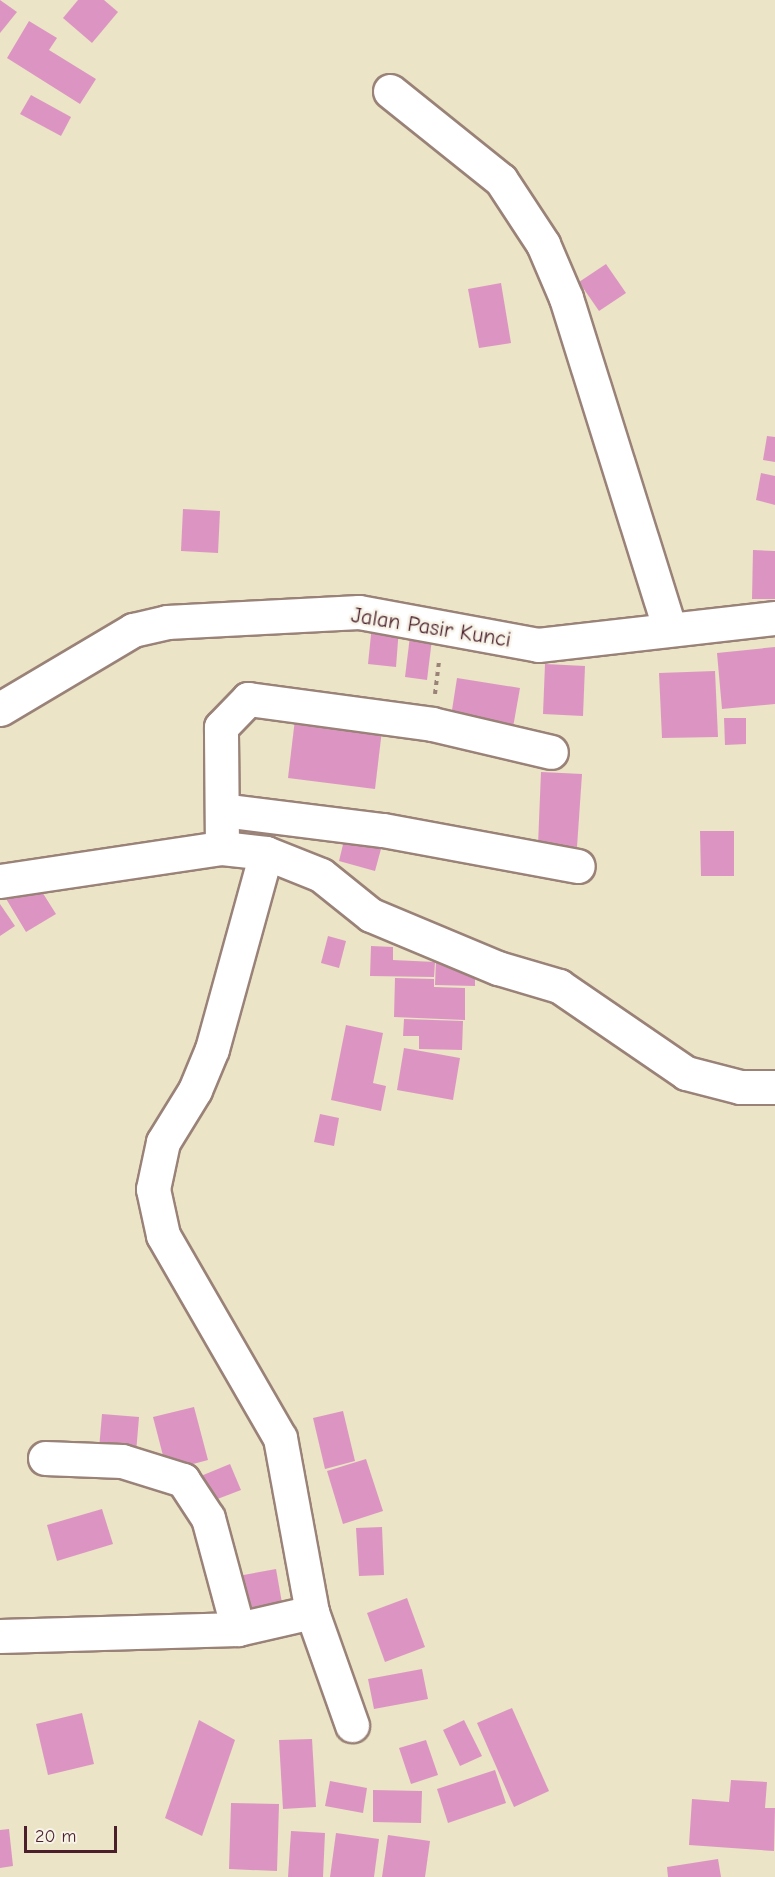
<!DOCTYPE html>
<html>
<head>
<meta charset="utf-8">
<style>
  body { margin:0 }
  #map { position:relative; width:775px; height:1877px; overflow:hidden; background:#ebe4c6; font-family:"Comic Neue",sans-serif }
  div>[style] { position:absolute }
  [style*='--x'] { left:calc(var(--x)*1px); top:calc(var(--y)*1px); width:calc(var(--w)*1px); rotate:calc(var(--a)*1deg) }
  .building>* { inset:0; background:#dc95c2 }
  .path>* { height:4px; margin-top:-2px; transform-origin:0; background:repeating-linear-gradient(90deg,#9a8278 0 4.5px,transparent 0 9px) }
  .roads { filter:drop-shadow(2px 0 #9a8278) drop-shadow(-2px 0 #9a8278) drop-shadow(0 2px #9a8278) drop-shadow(0 -2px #9a8278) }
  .street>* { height:33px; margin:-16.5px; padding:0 16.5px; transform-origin:16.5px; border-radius:16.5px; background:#fff }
  .secondary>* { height:33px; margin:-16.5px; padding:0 16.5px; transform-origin:16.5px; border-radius:16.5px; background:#fff }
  span { translate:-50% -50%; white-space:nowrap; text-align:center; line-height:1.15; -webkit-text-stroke:5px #f7f3e8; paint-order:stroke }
  .street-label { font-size:22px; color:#4a1f2b }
  .scale { position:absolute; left:24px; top:1826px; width:93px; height:27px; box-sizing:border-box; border:3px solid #4a1f2b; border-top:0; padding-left:8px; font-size:18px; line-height:21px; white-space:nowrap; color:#4a1f2b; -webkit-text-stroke:4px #f7f3e8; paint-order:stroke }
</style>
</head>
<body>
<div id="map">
  <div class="building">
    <div style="clip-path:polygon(0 0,17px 12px,0 33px)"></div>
    <div style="clip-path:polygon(78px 0,104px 0,118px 12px,92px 43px,63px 18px)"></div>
    <div style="clip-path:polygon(29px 21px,57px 38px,49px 50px,96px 79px,80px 104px,7px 58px)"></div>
    <div style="clip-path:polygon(31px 95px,71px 117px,61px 136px,20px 114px)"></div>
    <div style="clip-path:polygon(606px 264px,626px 293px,599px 311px,579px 282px)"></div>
    <div style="clip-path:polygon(501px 283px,511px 343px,479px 348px,468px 289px)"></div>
    <div style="clip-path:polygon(767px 436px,775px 437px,775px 462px,763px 460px)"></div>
    <div style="clip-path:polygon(761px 473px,775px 476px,775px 505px,756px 500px)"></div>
    <div style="clip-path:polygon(183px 509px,220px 511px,218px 553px,181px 551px)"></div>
    <div style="clip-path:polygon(753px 550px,775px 551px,775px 599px,752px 599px)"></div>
    <div style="clip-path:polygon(372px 625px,399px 628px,396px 667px,368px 664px)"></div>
    <div style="clip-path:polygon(410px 636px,432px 639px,427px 680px,405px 677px)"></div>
    <div style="clip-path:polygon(775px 647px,775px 704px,722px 709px,717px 653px)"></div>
    <div style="clip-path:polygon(545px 664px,585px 666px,583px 716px,543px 714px)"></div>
    <div style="clip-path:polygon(715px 671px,718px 737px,662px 738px,659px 673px)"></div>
    <div style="clip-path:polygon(457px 678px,520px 688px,512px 733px,450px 723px)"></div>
    <div style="clip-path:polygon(724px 718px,746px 718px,746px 744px,725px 745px)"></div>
    <div style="clip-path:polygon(295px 719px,382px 730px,375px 789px,288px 778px)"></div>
    <div style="clip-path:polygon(541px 772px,582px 774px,577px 847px,538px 845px)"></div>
    <div style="clip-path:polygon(347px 828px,384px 838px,375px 871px,339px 861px)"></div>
    <div style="clip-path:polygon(700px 831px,734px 831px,734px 876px,701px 876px)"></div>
    <div style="clip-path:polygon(39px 887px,56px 914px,26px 932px,5px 897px,19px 888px,24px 897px)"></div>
    <div style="clip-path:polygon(0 904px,15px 926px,0 936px)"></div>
    <div style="clip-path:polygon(328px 936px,346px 941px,339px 968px,321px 963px)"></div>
    <div style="clip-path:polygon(371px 946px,393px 947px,393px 960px,435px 962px,434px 977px,370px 976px)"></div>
    <div style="clip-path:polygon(436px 961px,475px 963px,475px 986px,435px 985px)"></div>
    <div style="clip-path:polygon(395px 978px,434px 979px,434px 987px,465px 988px,465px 1020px,394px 1017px)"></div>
    <div style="clip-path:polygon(404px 1019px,463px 1021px,462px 1050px,419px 1049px,419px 1036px,403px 1036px)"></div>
    <div style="clip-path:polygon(346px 1025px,383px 1033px,373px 1083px,386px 1086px,381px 1111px,331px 1100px)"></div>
    <div style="clip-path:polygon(404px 1048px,460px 1058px,453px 1100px,397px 1090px)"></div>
    <div style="clip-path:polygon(320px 1114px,339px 1118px,334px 1146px,314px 1142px)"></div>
    <div style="clip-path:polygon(194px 1407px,208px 1460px,167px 1471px,153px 1417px)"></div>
    <div style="clip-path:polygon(343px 1411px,355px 1461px,325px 1469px,313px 1418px)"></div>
    <div style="clip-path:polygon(102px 1414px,139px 1417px,136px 1453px,99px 1449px)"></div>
    <div style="clip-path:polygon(366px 1459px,383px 1511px,343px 1524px,327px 1471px)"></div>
    <div style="clip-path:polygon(230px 1464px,241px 1490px,207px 1503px,196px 1478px)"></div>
    <div style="clip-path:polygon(102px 1509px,113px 1544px,57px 1561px,47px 1525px)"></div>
    <div style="clip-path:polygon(382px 1527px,384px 1575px,359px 1576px,356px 1528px)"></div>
    <div style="clip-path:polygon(276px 1569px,282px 1603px,244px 1611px,238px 1576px)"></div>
    <div style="clip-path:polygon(407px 1598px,425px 1647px,385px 1662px,367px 1613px)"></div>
    <div style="clip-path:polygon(422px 1669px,428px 1699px,374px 1709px,368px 1679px)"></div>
    <div style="clip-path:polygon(512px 1708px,549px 1791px,514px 1807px,477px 1723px)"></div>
    <div style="clip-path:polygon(82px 1713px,94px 1764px,48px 1775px,36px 1724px)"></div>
    <div style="clip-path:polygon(199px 1720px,235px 1740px,202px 1836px,165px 1818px)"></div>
    <div style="clip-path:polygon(464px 1720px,482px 1756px,460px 1766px,443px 1730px)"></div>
    <div style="clip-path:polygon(312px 1739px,316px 1807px,283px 1809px,279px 1740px)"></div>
    <div style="clip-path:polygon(426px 1740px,438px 1775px,411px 1784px,399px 1748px)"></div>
    <div style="clip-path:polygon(495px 1770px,506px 1803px,448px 1823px,437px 1789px)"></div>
    <div style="clip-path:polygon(731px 1780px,767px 1782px,765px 1808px,775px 1808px,774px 1851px,689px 1845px,692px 1799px,729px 1802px)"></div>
    <div style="clip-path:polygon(330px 1781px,367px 1788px,363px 1813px,325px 1806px)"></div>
    <div style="clip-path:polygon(373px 1790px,422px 1791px,421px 1823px,373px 1822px)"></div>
    <div style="clip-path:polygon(231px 1803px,279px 1804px,277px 1871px,229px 1869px)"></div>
    <div style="clip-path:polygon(9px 1829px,13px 1866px,0 1868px,0 1830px)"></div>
    <div style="clip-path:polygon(291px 1831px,325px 1833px,323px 1877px,288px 1877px)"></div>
    <div style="clip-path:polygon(336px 1833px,379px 1839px,374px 1877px,330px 1877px)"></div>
    <div style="clip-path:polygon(388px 1835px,430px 1841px,425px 1877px,382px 1877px)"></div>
    <div style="clip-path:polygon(718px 1859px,721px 1877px,668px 1877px,667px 1867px)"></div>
  </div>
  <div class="path">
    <div style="--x:435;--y:694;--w:34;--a:-83"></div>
  </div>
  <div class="roads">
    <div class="street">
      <div style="--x:390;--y:91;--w:142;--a:38.7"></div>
      <div style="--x:501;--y:180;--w:77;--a:56.7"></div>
      <div style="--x:543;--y:244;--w:59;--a:66.9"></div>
      <div style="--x:566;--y:298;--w:345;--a:72.6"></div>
      <div style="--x:0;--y:709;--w:155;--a:-30.7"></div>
      <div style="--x:133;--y:630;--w:35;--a:-13"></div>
      <div style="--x:167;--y:622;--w:192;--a:-3"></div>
      <div style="--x:359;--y:612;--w:182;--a:10.4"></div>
      <div style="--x:538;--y:645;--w:239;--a:-6.5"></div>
      <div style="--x:222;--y:810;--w:162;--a:7.1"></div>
      <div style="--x:383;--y:830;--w:198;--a:10.5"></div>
      <div style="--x:222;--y:848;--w:121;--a:-90.5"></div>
      <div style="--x:221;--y:727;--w:39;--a:-46"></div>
      <div style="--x:248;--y:699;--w:186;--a:7.7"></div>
      <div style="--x:432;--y:724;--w:122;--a:13.2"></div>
      <div style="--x:45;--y:1458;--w:77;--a:2.2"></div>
      <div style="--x:122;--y:1461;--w:64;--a:17.3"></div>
      <div style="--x:183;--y:1480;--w:45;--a:56.7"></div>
      <div style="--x:208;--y:1518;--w:115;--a:74.9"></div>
      <div style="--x:312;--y:1612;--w:120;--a:70.5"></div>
      <div style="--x:0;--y:1636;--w:238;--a:-1.7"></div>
      <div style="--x:238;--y:1629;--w:76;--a:-12.9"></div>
      <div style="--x:312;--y:1612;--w:177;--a:-100.4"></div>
      <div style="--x:280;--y:1438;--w:234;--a:-120"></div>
      <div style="--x:163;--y:1235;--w:47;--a:-102.3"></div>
      <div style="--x:153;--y:1189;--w:48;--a:-78"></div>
      <div style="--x:163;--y:1142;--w:61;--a:-58.4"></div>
      <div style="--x:195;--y:1090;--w:44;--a:-67.5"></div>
      <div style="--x:212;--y:1049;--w:203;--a:-74.6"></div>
    </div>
    <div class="secondary">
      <div style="--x:0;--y:881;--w:224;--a:-8.5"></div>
      <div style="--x:222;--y:848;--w:44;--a:6.5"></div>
      <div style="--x:266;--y:853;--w:59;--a:21.8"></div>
      <div style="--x:321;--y:875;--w:64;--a:38.7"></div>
      <div style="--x:371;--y:915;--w:138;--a:22.7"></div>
      <div style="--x:498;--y:968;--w:64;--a:16.4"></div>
      <div style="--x:559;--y:986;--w:154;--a:34.4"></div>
      <div style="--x:686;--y:1073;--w:56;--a:14.5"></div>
      <div style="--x:740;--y:1087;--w:35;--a:0"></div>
    </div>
  </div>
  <div class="street-label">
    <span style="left:431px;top:628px;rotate:9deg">Jalan Pasir Kunci</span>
  </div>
  <div class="scale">20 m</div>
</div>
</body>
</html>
